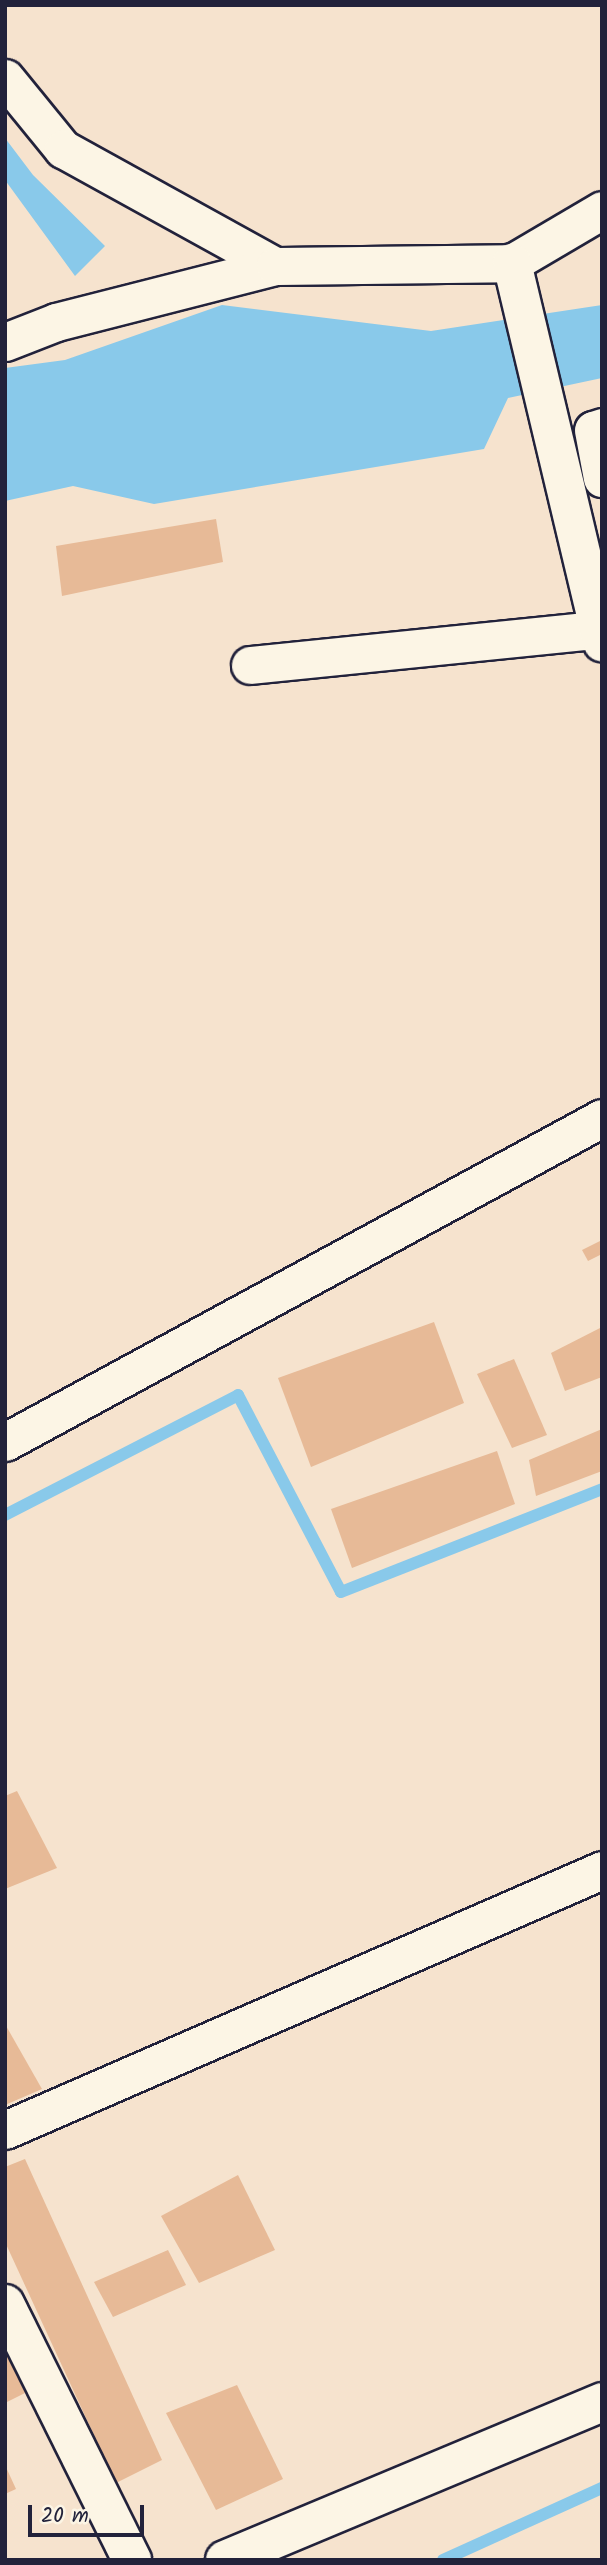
<!DOCTYPE html>
<html>
<head>
<meta charset="utf-8">
<style>
  body { margin:0 }
  #map { position:relative; width:607px; height:2565px; overflow:hidden; background:#f6e3ce; font-family:Kalam,sans-serif }
  div>[style] { position:absolute }
  [style*='--x'] { left:calc(var(--x)*1px); top:calc(var(--y)*1px); width:calc(var(--w)*1px); rotate:calc(var(--a)*1deg) }
  .water>* { inset:0; background:#89c9ea }
  .stream>* { height:12px; margin:-6px; padding:0 6px; transform-origin:6px; border-radius:6px; background:#89c9ea }
  .building>* { inset:0; background:#e7ba97 }
  .roads { filter:drop-shadow(2px 0 #22223b) drop-shadow(-2px 0 #22223b) drop-shadow(0 2px #22223b) drop-shadow(0 -2px #22223b) }
  .street>* { height:37px; margin:-18.5px; padding:0 18.5px; transform-origin:18.5px; border-radius:18.5px; background:#fcf5e5 }
  .secondary>* { height:38px; margin:-19px; padding:0 19px; transform-origin:19px; border-radius:19px; background:#fcf5e5 }
  span { translate:-50% -50%; white-space:nowrap; text-align:center; line-height:1.15; -webkit-text-stroke:7px #fcf5e5; paint-order:stroke }
  .frame { position:absolute; inset:0; border:7px solid #22223b; pointer-events:none }
  .scale { position:absolute; left:28px; top:2505px; width:116px; height:32px; box-sizing:border-box; border:4px solid #22223b; border-top:0; padding-left:9px; font-size:21px; line-height:24px; white-space:nowrap; color:#22223b; -webkit-text-stroke:5px #fcf5e5; paint-order:stroke }
</style>
</head>
<body>
<div id="map">
  <div class="water">
    <div style="clip-path:polygon(5px 138px,33px 175px,105px 246px,75px 276px,5px 180px)"></div>
    <div style="clip-path:polygon(222px 305px,431px 331px,602px 305px,602px 378px,508px 398px,484px 449px,154px 504px,73px 486px,5px 501px,5px 368px,65px 360px)"></div>
  </div>
  <div class="stream">
    <div style="--x:5;--y:1515;--w:262;--a:-27.2"></div>
    <div style="--x:238;--y:1395;--w:222;--a:62.4"></div>
    <div style="--x:341;--y:1592;--w:281;--a:-21.5"></div>
    <div style="--x:443;--y:2560;--w:175;--a:-24.4"></div>
  </div>
  <div class="building">
    <div style="clip-path:polygon(216px 519px,223px 562px,62px 596px,56px 546px)"></div>
    <div style="clip-path:polygon(602px 1240px,602px 1254px,588px 1261px,582px 1250px)"></div>
    <div style="clip-path:polygon(434px 1322px,464px 1403px,311px 1467px,278px 1378px)"></div>
    <div style="clip-path:polygon(602px 1327px,602px 1377px,565px 1391px,551px 1353px)"></div>
    <div style="clip-path:polygon(514px 1359px,547px 1435px,512px 1448px,477px 1374px)"></div>
    <div style="clip-path:polygon(602px 1429px,602px 1471px,536px 1496px,529px 1460px)"></div>
    <div style="clip-path:polygon(497px 1451px,515px 1504px,352px 1568px,331px 1509px)"></div>
    <div style="clip-path:polygon(17px 1791px,57px 1868px,5px 1889px,5px 1796px)"></div>
    <div style="clip-path:polygon(5px 2024px,42px 2089px,5px 2105px)"></div>
    <div style="clip-path:polygon(25px 2159px,162px 2460px,116px 2483px,5px 2242px,5px 2167px)"></div>
    <div style="clip-path:polygon(238px 2175px,275px 2250px,199px 2283px,161px 2216px)"></div>
    <div style="clip-path:polygon(168px 2250px,186px 2285px,113px 2317px,94px 2282px)"></div>
    <div style="clip-path:polygon(5px 2348px,25px 2393px,5px 2403px)"></div>
    <div style="clip-path:polygon(237px 2385px,283px 2479px,216px 2510px,166px 2413px)"></div>
    <div style="clip-path:polygon(5px 2465px,16px 2489px,5px 2494px)"></div>
  </div>
  <div class="roads">
    <div class="street">
      <div style="--x:5;--y:78;--w:92;--a:50.8"></div>
      <div style="--x:63;--y:149;--w:242;--a:28.9"></div>
      <div style="--x:5;--y:342;--w:55;--a:-21.4"></div>
      <div style="--x:56;--y:322;--w:226;--a:-14.3"></div>
      <div style="--x:275;--y:266;--w:237;--a:-0.7"></div>
      <div style="--x:512;--y:263;--w:104;--a:-30.5"></div>
      <div style="--x:602;--y:427;--w:9;--a:162"></div>
      <div style="--x:593;--y:430;--w:49;--a:79.4"></div>
      <div style="--x:250;--y:665;--w:354;--a:-5.8"></div>
      <div style="--x:5;--y:1442;--w:679;--a:-28.49"></div>
      <div style="--x:5;--y:2130;--w:651;--a:-23.53"></div>
    </div>
    <div class="secondary">
      <div style="--x:512;--y:263;--w:390;--a:76.6"></div>
      <div style="--x:5;--y:2304;--w:286;--a:63.6"></div>
      <div style="--x:225;--y:2560;--w:409;--a:-22.7"></div>
    </div>
  </div>
  <div class="frame"></div>
  <div class="scale">20 m</div>
</div>
</body>
</html>
